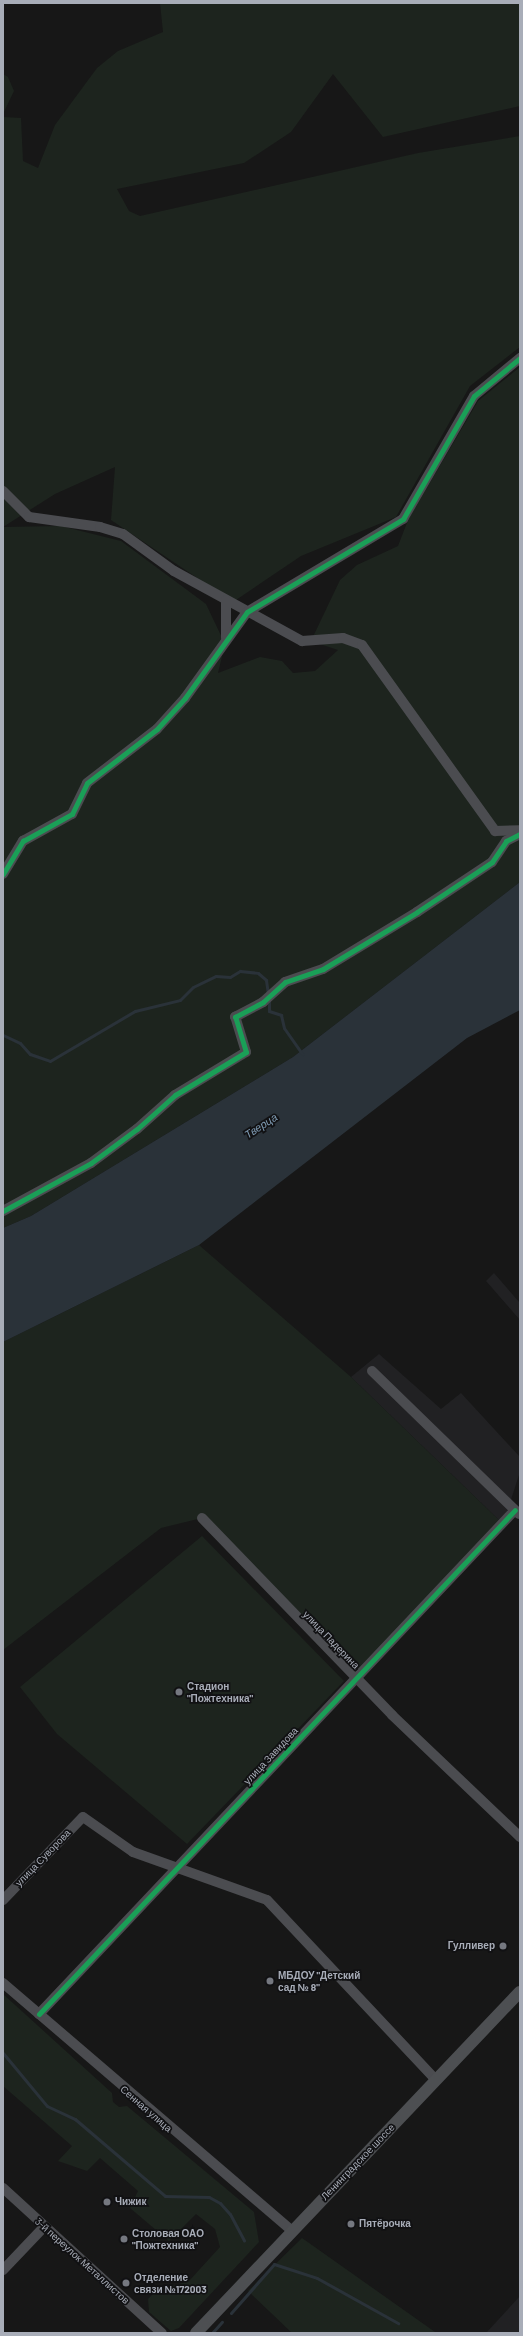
<!DOCTYPE html>
<html>
<head>
<meta charset="utf-8">
<style>
  body { margin:0 }
  #map { position:relative; width:523px; height:2336px; overflow:hidden; background:#171717; font-family:Barlow,sans-serif }
  div>[style] { position:absolute }
  [style*='--x'] { left:calc(var(--x)*1px); top:calc(var(--y)*1px); width:calc(var(--w)*1px); rotate:calc(var(--a)*1deg) }
  .built>* { inset:0; background:#212123 }
  .green>* { inset:0; background:#1d241e }
  .water>* { inset:0; background:#2a3239 }
  .stream>* { height:3px; margin:-1.5px; padding:0 1.5px; transform-origin:1.5px; border-radius:1.5px; background:#2a3239 }
  .minor>* { height:10px; margin:-5px; padding:0 5px; transform-origin:5px; border-radius:5px; background:#4b4c50 }
  .major>* { height:12px; margin:-6px; padding:0 6px; transform-origin:6px; border-radius:6px; background:#4d4f52 }
  .cycleway>* { height:5px; margin:-2.5px; padding:0 2.5px; transform-origin:2.5px; border-radius:2.5px; background:#1a9f57 }
  .dots>* { width:11px; height:11px; translate:-50% -50%; box-sizing:border-box; border:2px solid #111113; border-radius:50% }
  span { translate:-50% -50%; white-space:nowrap; text-align:center; line-height:1.15; -webkit-text-stroke:3.5px #111113; paint-order:stroke }
  .street-label { font-size:10px; color:#a8adb8 }
  .poi-label { font-size:10px; color:#a8adb8; font-weight:700 }
  .left { translate:0 -50%; text-align:left }
  .right { translate:-100% -50%; text-align:right }
  .water-label { font-size:11px; color:#7f9bb3; font-style:italic }
  .frame { position:absolute; inset:0; border:4px solid #a8adb8; pointer-events:none }
</style>
</head>
<body>
<div id="map">
  <div class="built">
    <div style="clip-path:polygon(494px 1273px,520px 1303px,520px 1320px,486px 1281px)"></div>
    <div style="clip-path:polygon(379px 1354px,441px 1409px,461px 1393px,520px 1457px,520px 1472px,503px 1524px,351px 1377px)"></div>
    <div style="clip-path:polygon(520px 2296px,520px 2333px,486px 2333px)"></div>
  </div>
  <div class="green">
    <div style="clip-path:polygon(160px 3px,520px 3px,520px 106px,383px 137px,333px 74px,291px 132px,244px 163px,117px 189px,129px 211px,140px 216px,418px 153px,520px 136px,520px 347px,470px 386px,396px 517px,301px 556px,233px 602px,111px 520px,115px 467px,55px 494px,3px 527px,61px 526px,121px 541px,206px 604px,225px 644px,218px 673px,260px 657px,282px 661px,293px 673px,315px 671px,338px 650px,311px 641px,340px 580px,357px 565px,398px 546px,408px 520px,478px 401px,520px 367px,520px 882px,293px 1057px,31px 1216px,3px 1228px,3px 117px,21px 118px,23px 161px,38px 168px,55px 125px,97px 68px,118px 51px,163px 32px)"></div>
    <div style="clip-path:polygon(3px 74px,8px 77px,14px 91px,3px 114px)"></div>
    <div style="clip-path:polygon(199px 1245px,351px 1377px,503px 1524px,356px 1679px,202px 1518px,161px 1528px,3px 1650px,3px 1342px)"></div>
    <div style="clip-path:polygon(202px 1536px,344px 1681px,187px 1844px,57px 1734px,20px 1687px)"></div>
    <div style="clip-path:polygon(3px 1994px,112px 2093px,113px 2102px,119px 2107px,127px 2106px,254px 2212px,259px 2242px,179px 2328px,171px 2331px,149px 2312px,148px 2299px,156px 2291px,189px 2281px,220px 2247px,215px 2229px,196px 2214px,169px 2241px,130px 2208px,138px 2191px,100px 2158px,87px 2171px,58px 2161px,72px 2146px,3px 2086px)"></div>
    <div style="clip-path:polygon(302px 2238px,435px 2332px,436px 2333px,292px 2333px,248px 2291px)"></div>
  </div>
  <div class="water">
    <div style="clip-path:polygon(520px 882px,520px 1010px,467px 1038px,199px 1245px,3px 1342px,3px 1228px,31px 1216px,293px 1057px)"></div>
  </div>
  <div class="stream">
    <div style="--x:269;--y:1000;--w:11;--a:90"></div>
    <div style="--x:269;--y:1011;--w:13;--a:18"></div>
    <div style="--x:281;--y:1015;--w:13;--a:77"></div>
    <div style="--x:284;--y:1028;--w:32;--a:55"></div>
    <div style="--x:3;--y:1035;--w:19;--a:25"></div>
    <div style="--x:20;--y:1043;--w:15;--a:48"></div>
    <div style="--x:30;--y:1054;--w:21;--a:19"></div>
    <div style="--x:50;--y:1061;--w:99;--a:-30.5"></div>
    <div style="--x:135;--y:1011;--w:46;--a:-13.7"></div>
    <div style="--x:180;--y:1000;--w:18;--a:-45"></div>
    <div style="--x:193;--y:987;--w:25;--a:-26"></div>
    <div style="--x:216;--y:976;--w:14;--a:4"></div>
    <div style="--x:230;--y:977;--w:12;--a:-31"></div>
    <div style="--x:240;--y:971;--w:18;--a:6"></div>
    <div style="--x:258;--y:973;--w:11;--a:41"></div>
    <div style="--x:266;--y:980;--w:14;--a:82"></div>
    <div style="--x:3;--y:2053;--w:69;--a:50.3"></div>
    <div style="--x:47;--y:2106;--w:31;--a:25"></div>
    <div style="--x:75;--y:2119;--w:118;--a:40.5"></div>
    <div style="--x:165;--y:2196;--w:44;--a:1.3"></div>
    <div style="--x:209;--y:2197;--w:13;--a:29"></div>
    <div style="--x:220;--y:2203;--w:15;--a:48"></div>
    <div style="--x:230;--y:2214;--w:30;--a:62"></div>
    <div style="--x:231;--y:2313;--w:65;--a:-48.7"></div>
    <div style="--x:274;--y:2264;--w:45;--a:18"></div>
    <div style="--x:317;--y:2278;--w:93;--a:29.1"></div>
    <div style="--x:212;--y:2333;--w:15;--a:-48"></div>
  </div>
  <div class="minor">
    <div style="--x:3;--y:491;--w:37;--a:45"></div>
    <div style="--x:29;--y:517;--w:72;--a:8"></div>
    <div style="--x:100;--y:527;--w:24;--a:17"></div>
    <div style="--x:123;--y:534;--w:63;--a:36"></div>
    <div style="--x:174;--y:571;--w:146;--a:28.7"></div>
    <div style="--x:302;--y:641;--w:41;--a:-4.2"></div>
    <div style="--x:343;--y:638;--w:20;--a:20"></div>
    <div style="--x:362;--y:645;--w:229;--a:54.4"></div>
    <div style="--x:495;--y:831;--w:25;--a:-2"></div>
    <div style="--x:226;--y:600;--w:38;--a:90"></div>
    <div style="--x:3;--y:874;--w:39;--a:-59"></div>
    <div style="--x:23;--y:841;--w:56;--a:-28.9"></div>
    <div style="--x:72;--y:814;--w:34;--a:-64"></div>
    <div style="--x:87;--y:783;--w:88;--a:-37.6"></div>
    <div style="--x:157;--y:729;--w:42;--a:-47.9"></div>
    <div style="--x:185;--y:698;--w:106;--a:-54.2"></div>
    <div style="--x:247;--y:612;--w:182;--a:-30.8"></div>
    <div style="--x:403;--y:519;--w:142;--a:-60"></div>
    <div style="--x:474;--y:396;--w:60;--a:-39.6"></div>
    <div style="--x:3;--y:1211;--w:100;--a:-28.6"></div>
    <div style="--x:91;--y:1163;--w:57;--a:-36.5"></div>
    <div style="--x:137;--y:1129;--w:51;--a:-41.8"></div>
    <div style="--x:175;--y:1095;--w:83;--a:-31.2"></div>
    <div style="--x:246;--y:1052;--w:37;--a:-107"></div>
    <div style="--x:235;--y:1017;--w:32;--a:-28"></div>
    <div style="--x:263;--y:1002;--w:30;--a:-42"></div>
    <div style="--x:285;--y:982;--w:40;--a:-18.9"></div>
    <div style="--x:323;--y:969;--w:110;--a:-31.2"></div>
    <div style="--x:417;--y:912;--w:90;--a:-33.7"></div>
    <div style="--x:492;--y:862;--w:25;--a:-56"></div>
    <div style="--x:506;--y:841;--w:16;--a:-27"></div>
    <div style="--x:372;--y:1371;--w:205;--a:44.2"></div>
    <div style="--x:202;--y:1518;--w:274;--a:46"></div>
    <div style="--x:392;--y:1715;--w:177;--a:43.6"></div>
    <div style="--x:3;--y:1900;--w:115;--a:-46.1"></div>
    <div style="--x:83;--y:1817;--w:61;--a:35"></div>
    <div style="--x:133;--y:1852;--w:142;--a:19.7"></div>
    <div style="--x:267;--y:1900;--w:247;--a:46.8"></div>
    <div style="--x:3;--y:1983;--w:381;--a:40.6"></div>
    <div style="--x:39;--y:2014;--w:693;--a:-46.64"></div>
    <div style="--x:3;--y:2188;--w:215;--a:42.4"></div>
    <div style="--x:3;--y:2270;--w:59;--a:-46.4"></div>
  </div>
  <div class="major">
    <div style="--x:196;--y:2333;--w:470;--a:-46.5"></div>
  </div>
  <div class="cycleway">
    <div style="--x:3;--y:874;--w:39;--a:-59"></div>
    <div style="--x:23;--y:841;--w:56;--a:-28.9"></div>
    <div style="--x:72;--y:814;--w:34;--a:-64"></div>
    <div style="--x:87;--y:783;--w:88;--a:-37.6"></div>
    <div style="--x:157;--y:729;--w:42;--a:-47.9"></div>
    <div style="--x:185;--y:698;--w:106;--a:-54.2"></div>
    <div style="--x:247;--y:612;--w:182;--a:-30.8"></div>
    <div style="--x:403;--y:519;--w:142;--a:-60"></div>
    <div style="--x:474;--y:396;--w:60;--a:-39.6"></div>
    <div style="--x:3;--y:1211;--w:100;--a:-28.6"></div>
    <div style="--x:91;--y:1163;--w:57;--a:-36.5"></div>
    <div style="--x:137;--y:1129;--w:51;--a:-41.8"></div>
    <div style="--x:175;--y:1095;--w:83;--a:-31.2"></div>
    <div style="--x:246;--y:1052;--w:37;--a:-107"></div>
    <div style="--x:235;--y:1017;--w:32;--a:-28"></div>
    <div style="--x:263;--y:1002;--w:30;--a:-42"></div>
    <div style="--x:285;--y:982;--w:40;--a:-18.9"></div>
    <div style="--x:323;--y:969;--w:110;--a:-31.2"></div>
    <div style="--x:417;--y:912;--w:90;--a:-33.7"></div>
    <div style="--x:492;--y:862;--w:25;--a:-56"></div>
    <div style="--x:506;--y:841;--w:16;--a:-27"></div>
    <div style="--x:39;--y:2014;--w:693;--a:-46.64"></div>
  </div>
  <div class="dots">
    <div style="left:179px;top:1692px;background:#757880"></div>
    <div style="left:503px;top:1946px;background:#757880"></div>
    <div style="left:270px;top:1981px;background:#757880"></div>
    <div style="left:107px;top:2202px;background:#757880"></div>
    <div style="left:351px;top:2224px;background:#757880"></div>
    <div style="left:124px;top:2239px;background:#757880"></div>
    <div style="left:126px;top:2283px;background:#757880"></div>
  </div>
  <div class="street-label">
    <span style="left:331px;top:1640px;rotate:46deg">улица Падерина</span>
    <span style="left:271px;top:1756px;rotate:-47deg">улица Завидова</span>
    <span style="left:43px;top:1858px;rotate:-46deg">улица Суворова</span>
    <span style="left:146px;top:2109px;rotate:41deg">Сенная улица</span>
    <span style="left:358px;top:2162px;rotate:-46deg">Ленинградское шоссе</span>
    <span style="left:82px;top:2261px;rotate:42deg">3-й переулок Металлистов</span>
  </div>
  <div class="poi-label">
    <span class="left" style="left:187px;top:1692px">Стадион<br>"Пожтехника"</span>
    <span class="right" style="left:495px;top:1946px">Гулливер</span>
    <span class="left" style="left:278px;top:1981px">МБДОУ "Детский<br>сад № 8"</span>
    <span class="left" style="left:115px;top:2202px">Чижик</span>
    <span class="left" style="left:359px;top:2224px">Пятёрочка</span>
    <span class="left" style="left:132px;top:2239px">Столовая ОАО<br>"Пожтехника"</span>
    <span class="left" style="left:134px;top:2283px">Отделение<br>связи №172003</span>
  </div>
  <div class="water-label">
    <span style="left:261px;top:1126px;rotate:-33deg">Тверца</span>
  </div>
  <div class="frame"></div>
</div>
</body>
</html>
